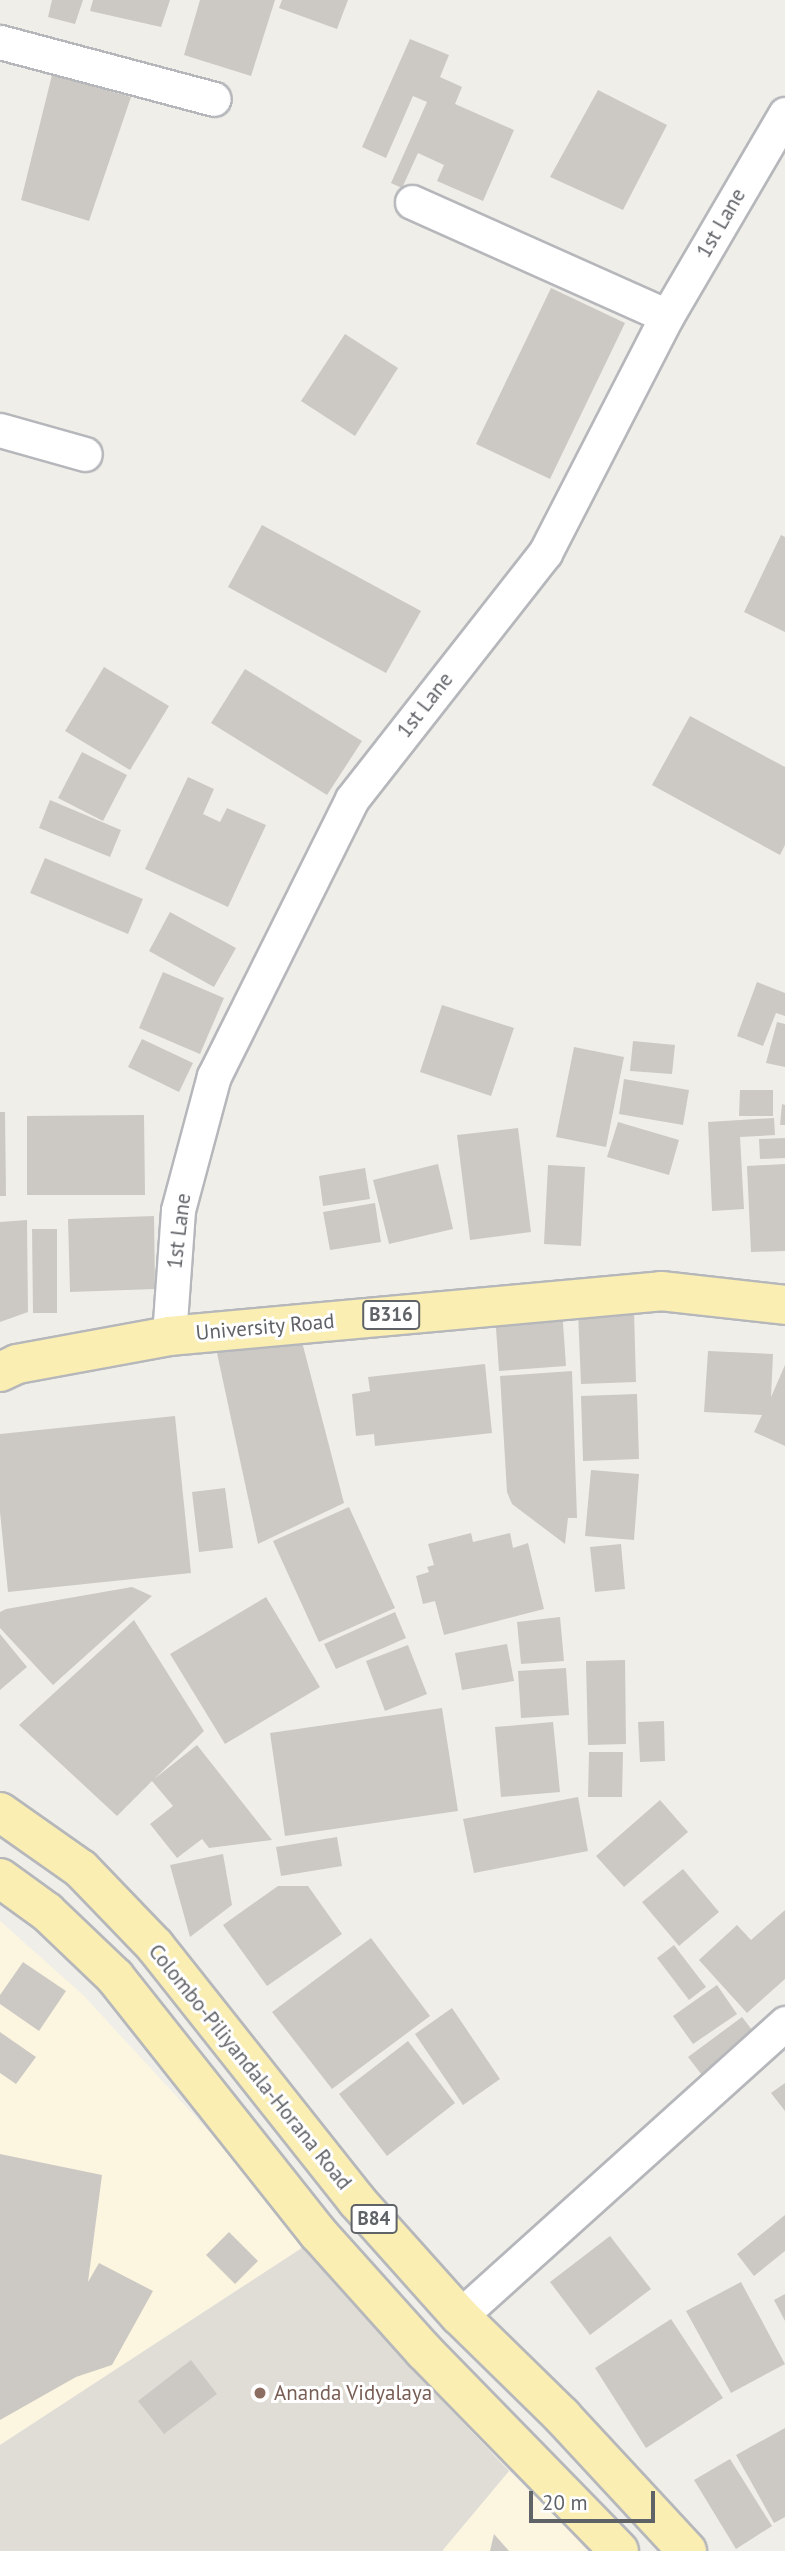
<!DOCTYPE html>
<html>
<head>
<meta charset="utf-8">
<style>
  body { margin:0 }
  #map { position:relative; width:785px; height:2551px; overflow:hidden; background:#f0eee8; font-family:"PT Sans",sans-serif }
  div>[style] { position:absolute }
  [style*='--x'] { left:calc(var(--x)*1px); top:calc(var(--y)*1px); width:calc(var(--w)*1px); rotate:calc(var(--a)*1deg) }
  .commercial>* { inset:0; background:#fcf6e1 }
  .education>* { inset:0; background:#e0ddd6 }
  .building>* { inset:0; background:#ccc9c4 }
  .roads { filter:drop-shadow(2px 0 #b5b7bb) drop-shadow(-2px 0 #b5b7bb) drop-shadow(0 2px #b5b7bb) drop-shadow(0 -2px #b5b7bb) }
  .street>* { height:33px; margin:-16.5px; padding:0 16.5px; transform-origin:16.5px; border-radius:16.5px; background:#fff }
  .primary>* { height:38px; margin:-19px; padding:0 19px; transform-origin:19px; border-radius:19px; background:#faeeb3 }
  .dots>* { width:19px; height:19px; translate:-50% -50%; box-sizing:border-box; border:4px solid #fff; border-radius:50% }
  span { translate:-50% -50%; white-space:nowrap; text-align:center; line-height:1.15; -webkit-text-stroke:6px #fff; paint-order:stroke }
  .shield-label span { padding:2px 5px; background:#fff; border:2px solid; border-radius:5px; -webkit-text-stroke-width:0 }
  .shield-label { font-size:19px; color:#5f6267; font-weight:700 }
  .street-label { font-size:21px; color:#5f6267 }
  .education-label { font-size:21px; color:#785e54 }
  .left { translate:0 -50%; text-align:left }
  .scale { position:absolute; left:529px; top:2491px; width:126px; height:32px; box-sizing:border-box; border:4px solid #5f6267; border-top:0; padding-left:9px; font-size:21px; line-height:24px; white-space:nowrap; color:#5f6267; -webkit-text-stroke:5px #fff; paint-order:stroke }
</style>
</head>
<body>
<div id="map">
  <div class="commercial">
    <div style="clip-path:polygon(0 1921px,83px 1995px,311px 2242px,0 2445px)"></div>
    <div style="clip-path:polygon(509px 2471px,572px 2533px,587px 2551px,442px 2551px)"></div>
  </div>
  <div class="education">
    <div style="clip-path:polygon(311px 2242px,411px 2368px,509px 2471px,442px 2551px,0 2551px,0 2445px)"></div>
  </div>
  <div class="building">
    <div style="clip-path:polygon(52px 0,83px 0,75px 24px,48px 17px)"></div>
    <div style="clip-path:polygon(93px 0,170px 0,161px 27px,90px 11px)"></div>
    <div style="clip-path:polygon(200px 0,275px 0,251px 76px,184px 55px)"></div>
    <div style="clip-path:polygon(282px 0,348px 0,337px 29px,279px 8px)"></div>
    <div style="clip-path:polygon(410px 39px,449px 55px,440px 77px,462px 87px,455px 104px,514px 130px,483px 201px,437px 181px,444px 165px,418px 153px,402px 188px,391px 183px,427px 102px,413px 96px,386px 158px,362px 147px)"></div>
    <div style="clip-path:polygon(52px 75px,131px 97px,89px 221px,21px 200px)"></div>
    <div style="clip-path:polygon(598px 90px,667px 125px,623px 210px,550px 177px)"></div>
    <div style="clip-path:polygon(551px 288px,625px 323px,550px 479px,476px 444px)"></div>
    <div style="clip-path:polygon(345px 334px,398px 368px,355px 436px,301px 401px)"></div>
    <div style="clip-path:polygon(262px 525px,421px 611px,386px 673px,228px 587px)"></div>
    <div style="clip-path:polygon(781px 535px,785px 537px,785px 632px,744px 612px)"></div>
    <div style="clip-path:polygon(104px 667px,169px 706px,130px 770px,65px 731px)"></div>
    <div style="clip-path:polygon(245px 669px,362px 741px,327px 795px,211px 723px)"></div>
    <div style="clip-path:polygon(690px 716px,785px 767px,785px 845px,780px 855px,652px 785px)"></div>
    <div style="clip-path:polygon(82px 752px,127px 775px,103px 821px,58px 798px)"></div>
    <div style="clip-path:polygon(188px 777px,214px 789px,203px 814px,220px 822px,227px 808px,266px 825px,228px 907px,145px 869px)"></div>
    <div style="clip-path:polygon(50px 800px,121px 830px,110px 857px,39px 828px)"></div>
    <div style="clip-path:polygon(45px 858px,143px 899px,128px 934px,30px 893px)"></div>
    <div style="clip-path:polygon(170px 912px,236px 948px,214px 987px,149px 951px)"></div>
    <div style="clip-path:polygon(163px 972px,224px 998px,200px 1054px,139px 1028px)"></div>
    <div style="clip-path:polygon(757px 982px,785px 993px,785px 1016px,776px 1013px,763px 1046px,737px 1036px)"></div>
    <div style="clip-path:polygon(442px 1005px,514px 1028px,491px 1096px,420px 1072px)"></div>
    <div style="clip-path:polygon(777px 1022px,785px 1024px,785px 1067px,766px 1063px)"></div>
    <div style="clip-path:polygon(142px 1039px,193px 1063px,179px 1092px,128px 1067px)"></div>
    <div style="clip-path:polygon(633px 1041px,675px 1045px,672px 1074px,630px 1071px)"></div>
    <div style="clip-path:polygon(574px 1047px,624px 1057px,606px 1147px,556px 1137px)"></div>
    <div style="clip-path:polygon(624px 1079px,689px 1090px,683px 1125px,619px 1114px)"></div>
    <div style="clip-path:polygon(740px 1090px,773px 1090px,773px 1116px,739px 1116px)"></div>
    <div style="clip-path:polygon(782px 1104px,785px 1105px,785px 1125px,780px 1125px)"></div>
    <div style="clip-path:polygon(0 1112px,5px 1112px,6px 1196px,0 1196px)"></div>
    <div style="clip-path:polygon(144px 1115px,145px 1195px,27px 1195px,27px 1116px)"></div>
    <div style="clip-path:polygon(774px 1118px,775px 1135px,740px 1137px,744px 1209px,712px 1211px,708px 1122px)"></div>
    <div style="clip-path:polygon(618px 1122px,679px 1140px,669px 1175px,607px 1157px)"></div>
    <div style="clip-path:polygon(518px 1128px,531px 1232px,470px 1240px,457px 1135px)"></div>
    <div style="clip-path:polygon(785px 1138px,785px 1158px,760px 1159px,759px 1139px)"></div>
    <div style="clip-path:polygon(438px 1164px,453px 1229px,389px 1244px,373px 1180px)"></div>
    <div style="clip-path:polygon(785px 1164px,785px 1251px,751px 1252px,747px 1166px)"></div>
    <div style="clip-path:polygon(548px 1165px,585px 1167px,581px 1246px,544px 1244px)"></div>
    <div style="clip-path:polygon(365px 1168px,370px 1199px,323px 1206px,319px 1176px)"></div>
    <div style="clip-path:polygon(375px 1203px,381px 1242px,330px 1250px,323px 1212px)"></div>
    <div style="clip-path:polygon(154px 1216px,155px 1289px,70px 1292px,68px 1219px)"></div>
    <div style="clip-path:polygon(27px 1220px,28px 1312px,0 1322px,0 1222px)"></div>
    <div style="clip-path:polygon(32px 1229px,57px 1229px,57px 1313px,33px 1313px)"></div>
    <div style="clip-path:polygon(562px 1309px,566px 1366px,499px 1371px,495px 1314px)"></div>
    <div style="clip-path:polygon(634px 1310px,636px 1382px,581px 1384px,578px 1312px)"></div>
    <div style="clip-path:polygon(301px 1338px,344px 1503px,258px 1544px,217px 1353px)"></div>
    <div style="clip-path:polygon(708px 1351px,773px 1354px,771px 1397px,785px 1365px,785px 1446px,754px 1432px,762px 1415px,704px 1412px)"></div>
    <div style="clip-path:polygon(485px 1364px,492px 1433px,375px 1446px,374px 1434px,356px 1436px,352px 1394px,370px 1391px,368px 1377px)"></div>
    <div style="clip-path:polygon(572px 1371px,577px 1518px,568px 1518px,565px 1544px,512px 1504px,507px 1492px,500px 1376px)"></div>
    <div style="clip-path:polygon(637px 1394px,639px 1459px,583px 1461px,581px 1396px)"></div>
    <div style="clip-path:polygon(175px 1416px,191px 1573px,8px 1592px,0 1512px,0 1434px)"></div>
    <div style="clip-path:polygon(591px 1470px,639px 1474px,634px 1540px,585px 1536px)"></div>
    <div style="clip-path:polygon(225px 1488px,233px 1548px,199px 1552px,192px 1492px)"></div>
    <div style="clip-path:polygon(349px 1507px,395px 1608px,319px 1642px,273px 1541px)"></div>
    <div style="clip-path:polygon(471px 1533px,473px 1542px,510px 1533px,513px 1548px,528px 1543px,544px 1609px,444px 1635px,435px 1601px,423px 1604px,416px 1576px,429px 1572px,427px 1567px,434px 1565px,428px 1544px)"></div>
    <div style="clip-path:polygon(621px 1544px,625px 1589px,595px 1592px,590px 1547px)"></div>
    <div style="clip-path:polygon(132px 1587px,152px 1596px,53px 1685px,0 1628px,0 1612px,6px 1609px)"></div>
    <div style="clip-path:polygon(266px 1597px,320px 1687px,225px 1744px,170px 1654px)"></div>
    <div style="clip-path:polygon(395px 1612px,406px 1638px,336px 1669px,324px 1644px)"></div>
    <div style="clip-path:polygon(560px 1617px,564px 1661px,521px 1664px,517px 1622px)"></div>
    <div style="clip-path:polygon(134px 1620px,204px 1731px,154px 1779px,197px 1745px,272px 1840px,209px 1848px,202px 1839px,177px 1858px,150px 1824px,173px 1806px,152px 1781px,117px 1816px,19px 1725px)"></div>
    <div style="clip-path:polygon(0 1634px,27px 1667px,0 1690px)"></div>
    <div style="clip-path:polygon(507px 1644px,514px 1681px,462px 1690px,455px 1653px)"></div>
    <div style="clip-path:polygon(408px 1645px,427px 1694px,385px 1711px,366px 1661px)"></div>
    <div style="clip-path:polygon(625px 1660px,626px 1744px,588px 1745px,586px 1661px)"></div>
    <div style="clip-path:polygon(566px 1668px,569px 1715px,521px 1718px,518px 1671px)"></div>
    <div style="clip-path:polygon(442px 1708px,458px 1811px,285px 1836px,270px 1733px)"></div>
    <div style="clip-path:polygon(664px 1721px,665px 1761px,640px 1762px,638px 1722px)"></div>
    <div style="clip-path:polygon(553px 1722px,560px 1792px,501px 1797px,495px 1727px)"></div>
    <div style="clip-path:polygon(589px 1752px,623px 1752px,622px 1797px,588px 1797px)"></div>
    <div style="clip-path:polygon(578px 1797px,588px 1851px,474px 1873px,463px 1819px)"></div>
    <div style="clip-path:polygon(660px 1800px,688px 1832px,624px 1887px,596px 1856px)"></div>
    <div style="clip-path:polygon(337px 1837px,342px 1866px,281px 1876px,276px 1847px)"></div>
    <div style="clip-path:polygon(223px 1854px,232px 1905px,190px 1937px,170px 1865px)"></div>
    <div style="clip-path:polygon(683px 1869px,719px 1912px,679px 1946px,642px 1902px)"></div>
    <div style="clip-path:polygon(278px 1886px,308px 1886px,342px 1934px,267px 1986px,223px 1925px)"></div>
    <div style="clip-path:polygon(785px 1910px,785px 1979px,747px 2013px,699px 1960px,737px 1925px,751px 1940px)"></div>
    <div style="clip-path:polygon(371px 1938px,430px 2016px,332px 2089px,272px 2012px)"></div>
    <div style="clip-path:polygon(674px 1945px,706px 1987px,689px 2000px,657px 1958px)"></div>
    <div style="clip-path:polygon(23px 1962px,66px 1991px,39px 2031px,0 2004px,0 1995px)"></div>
    <div style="clip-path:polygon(717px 1985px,737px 2014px,693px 2044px,673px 2016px)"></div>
    <div style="clip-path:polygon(452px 2008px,500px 2079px,463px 2105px,415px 2034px)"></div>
    <div style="clip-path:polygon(742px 2017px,759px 2039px,705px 2079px,688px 2057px)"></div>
    <div style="clip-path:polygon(0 2032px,36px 2057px,16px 2084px,0 2073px)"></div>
    <div style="clip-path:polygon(408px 2041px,455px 2103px,387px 2156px,339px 2094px)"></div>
    <div style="clip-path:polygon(785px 2083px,785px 2111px,771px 2093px)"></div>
    <div style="clip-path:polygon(0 2154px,102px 2175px,88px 2282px,99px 2263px,153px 2291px,112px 2365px,76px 2377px,0 2420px)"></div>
    <div style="clip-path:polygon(785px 2215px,785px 2251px,754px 2276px,737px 2254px)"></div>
    <div style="clip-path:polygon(229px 2232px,258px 2261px,235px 2284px,206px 2255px)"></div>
    <div style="clip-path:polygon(610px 2236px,651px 2289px,590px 2335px,550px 2282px)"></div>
    <div style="clip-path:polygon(741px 2282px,785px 2364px,731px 2393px,686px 2311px)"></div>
    <div style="clip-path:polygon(785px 2294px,785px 2321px,774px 2300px)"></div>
    <div style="clip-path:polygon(671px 2319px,723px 2398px,646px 2448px,595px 2368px)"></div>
    <div style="clip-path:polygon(191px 2360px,217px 2394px,164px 2434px,138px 2401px)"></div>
    <div style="clip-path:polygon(785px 2428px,785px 2517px,774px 2523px,736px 2455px)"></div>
    <div style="clip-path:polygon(730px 2459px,772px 2526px,736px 2549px,694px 2480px)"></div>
    <div style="clip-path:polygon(494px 2534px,509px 2551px,490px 2551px)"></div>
  </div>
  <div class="roads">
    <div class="street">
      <div style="--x:0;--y:42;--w:221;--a:14.9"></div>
      <div style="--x:412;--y:202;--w:279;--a:24.1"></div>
      <div style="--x:0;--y:430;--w:88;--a:15.8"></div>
      <div style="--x:169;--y:1336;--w:126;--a:-85.9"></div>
      <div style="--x:178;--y:1210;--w:139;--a:-75"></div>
      <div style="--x:214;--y:1076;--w:309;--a:-63.5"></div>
      <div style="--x:352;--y:799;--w:313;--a:-51.9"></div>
      <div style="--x:545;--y:553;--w:267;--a:-62.8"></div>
      <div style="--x:667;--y:316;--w:234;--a:-59.7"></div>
      <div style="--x:460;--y:2316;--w:438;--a:-42"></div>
    </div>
    <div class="primary">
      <div style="--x:0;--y:1372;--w:19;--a:-25"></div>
      <div style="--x:17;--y:1364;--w:155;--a:-10.4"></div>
      <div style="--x:169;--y:1336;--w:494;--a:-5.2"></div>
      <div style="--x:661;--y:1291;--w:125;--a:6.4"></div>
      <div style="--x:0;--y:1812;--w:99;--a:35.1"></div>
      <div style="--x:81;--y:1869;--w:107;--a:46.1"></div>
      <div style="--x:155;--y:1946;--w:325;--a:51.6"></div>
      <div style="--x:357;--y:2201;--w:154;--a:48.2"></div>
      <div style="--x:460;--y:2316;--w:143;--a:44.4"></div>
      <div style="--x:562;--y:2416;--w:184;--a:47.2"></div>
      <div style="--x:0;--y:1878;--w:58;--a:35.9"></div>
      <div style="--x:47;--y:1912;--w:94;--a:43.7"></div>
      <div style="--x:115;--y:1977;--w:327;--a:51.6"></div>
      <div style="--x:318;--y:2233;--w:159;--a:48.1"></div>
      <div style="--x:424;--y:2351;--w:279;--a:45.7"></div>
    </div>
  </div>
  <div class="dots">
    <div style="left:260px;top:2393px;background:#8d6e63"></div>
  </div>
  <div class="shield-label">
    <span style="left:391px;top:1315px">B316</span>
    <span style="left:374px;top:2219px">B84</span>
  </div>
  <div class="street-label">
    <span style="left:721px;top:223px;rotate:-60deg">1st Lane</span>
    <span style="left:425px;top:705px;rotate:-52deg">1st Lane</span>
    <span style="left:179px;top:1231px;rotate:-83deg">1st Lane</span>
    <span style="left:265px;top:1327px;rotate:-5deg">University Road</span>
    <span style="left:250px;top:2067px;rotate:51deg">Colombo-Piliyandala-Horana Road</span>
  </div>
  <div class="education-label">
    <span class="left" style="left:274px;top:2393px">Ananda Vidyalaya</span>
  </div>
  <div class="scale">20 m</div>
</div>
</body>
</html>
